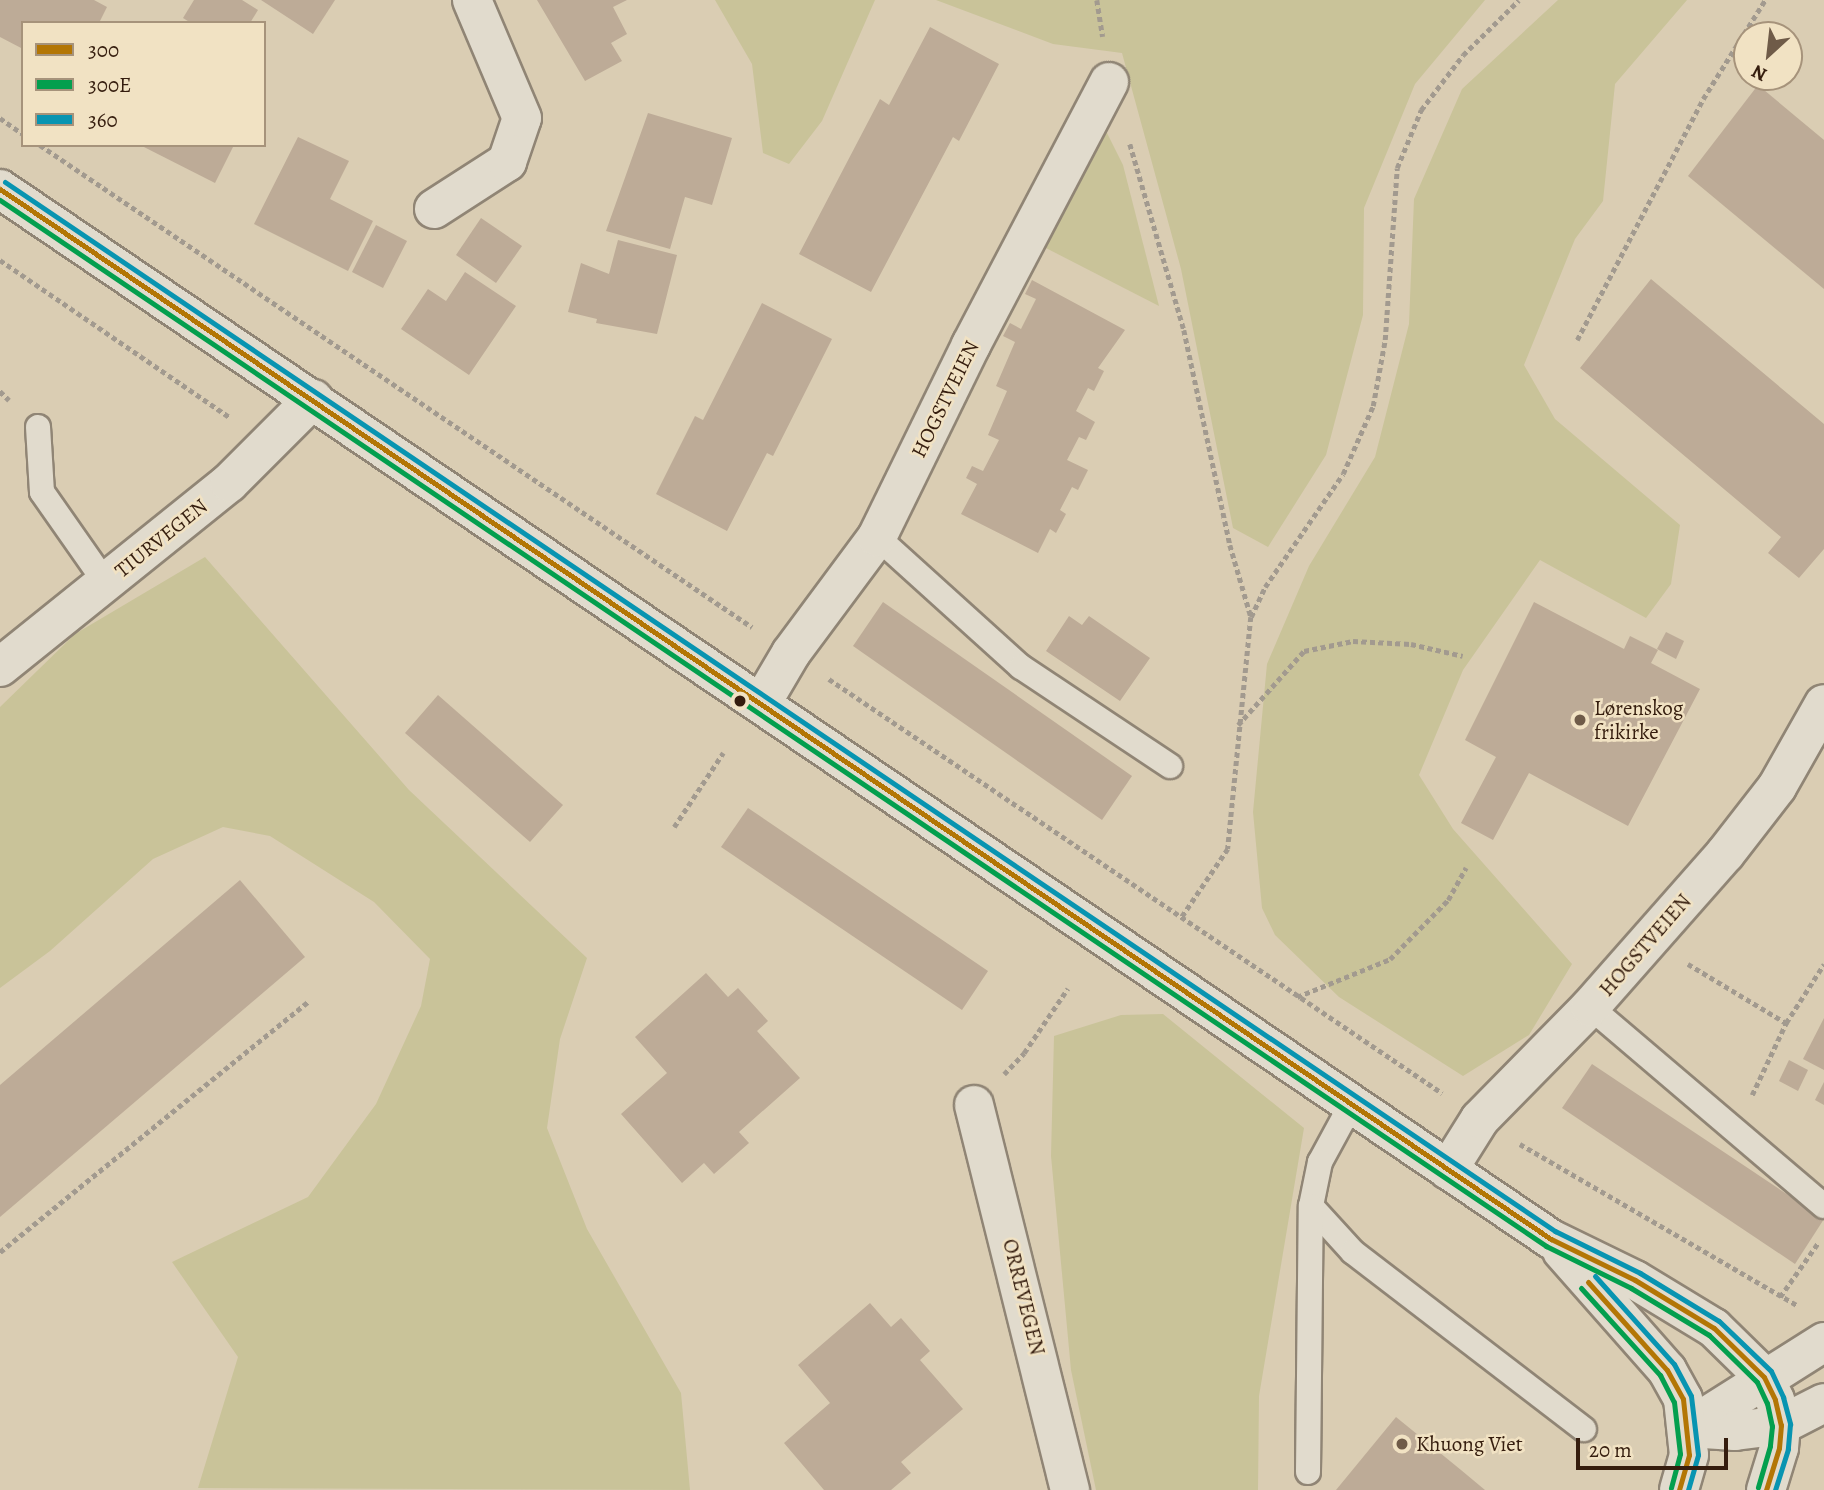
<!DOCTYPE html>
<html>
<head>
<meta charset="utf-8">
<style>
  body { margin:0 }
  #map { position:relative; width:1824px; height:1490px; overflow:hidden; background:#dacdb3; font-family:Alegreya,serif }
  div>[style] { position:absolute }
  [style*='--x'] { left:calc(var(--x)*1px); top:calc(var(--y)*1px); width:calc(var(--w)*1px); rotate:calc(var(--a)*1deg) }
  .green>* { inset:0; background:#c9c399 }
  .building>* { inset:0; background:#bdab97 }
  .path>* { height:4.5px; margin-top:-2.25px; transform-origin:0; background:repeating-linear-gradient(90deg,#a29a8f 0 5px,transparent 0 8.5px) }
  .roads { filter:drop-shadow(2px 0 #908575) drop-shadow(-2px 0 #908575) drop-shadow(0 2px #908575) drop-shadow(0 -2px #908575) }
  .lane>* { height:24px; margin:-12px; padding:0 12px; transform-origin:12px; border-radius:12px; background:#e1dbcd }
  .street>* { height:38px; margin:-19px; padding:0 19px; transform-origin:19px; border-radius:19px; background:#e1dbcd }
  .secondary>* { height:38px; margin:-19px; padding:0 19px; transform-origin:19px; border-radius:19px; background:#e1dbcd }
  .bus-1>* { height:5px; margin:-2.5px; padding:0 2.5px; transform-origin:2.5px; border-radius:2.5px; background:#b37605 }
  .bus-2>* { height:5px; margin:-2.5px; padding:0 2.5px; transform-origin:2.5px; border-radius:2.5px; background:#039f4e }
  .bus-3>* { height:5px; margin:-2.5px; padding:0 2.5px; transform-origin:2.5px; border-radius:2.5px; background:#0894b1 }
  .dots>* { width:19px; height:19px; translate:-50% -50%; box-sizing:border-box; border:4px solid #f1e2c3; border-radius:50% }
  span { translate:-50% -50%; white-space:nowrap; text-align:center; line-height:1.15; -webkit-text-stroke:5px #f1e2c3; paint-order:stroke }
  .street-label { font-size:21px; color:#351d0e }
  .poi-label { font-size:21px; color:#351d0e }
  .left { translate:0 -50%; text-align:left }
  .legend { position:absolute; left:21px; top:21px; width:245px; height:126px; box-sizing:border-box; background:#f1e2c3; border:2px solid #a6937b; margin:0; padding:9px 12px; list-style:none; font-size:21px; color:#351d0e }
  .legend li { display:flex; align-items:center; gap:14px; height:35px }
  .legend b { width:35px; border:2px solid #a6937b }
  .north { position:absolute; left:1733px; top:21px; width:70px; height:70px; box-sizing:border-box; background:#f1e2c3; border:2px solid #a6937b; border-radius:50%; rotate:207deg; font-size:19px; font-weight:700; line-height:28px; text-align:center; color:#351d0e }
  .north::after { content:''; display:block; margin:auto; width:24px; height:32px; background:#6f5b48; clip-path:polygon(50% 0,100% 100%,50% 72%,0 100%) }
  .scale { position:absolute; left:1576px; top:1438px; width:152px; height:32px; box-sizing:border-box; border:4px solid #351d0e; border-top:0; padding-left:9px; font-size:21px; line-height:24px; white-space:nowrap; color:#351d0e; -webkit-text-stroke:5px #f1e2c3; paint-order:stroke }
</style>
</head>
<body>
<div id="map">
  <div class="green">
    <div style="clip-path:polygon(715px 0,875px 0,822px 121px,789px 164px,763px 153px,752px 64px)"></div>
    <div style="clip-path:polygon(936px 0,1485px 0,1415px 84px,1364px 208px,1363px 315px,1326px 455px,1268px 547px,1233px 528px,1181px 269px,1122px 53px,1053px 44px)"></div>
    <div style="clip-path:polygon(1558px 0,1687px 0,1615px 84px,1603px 201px,1575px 239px,1524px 365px,1555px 419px,1680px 525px,1671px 584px,1646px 618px,1540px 560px,1463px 670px,1419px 775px,1453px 829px,1572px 964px,1529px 1035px,1463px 1076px,1339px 997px,1275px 935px,1262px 908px,1253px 812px,1267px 664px,1309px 566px,1375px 457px,1409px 324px,1414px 199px,1462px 89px)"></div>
    <div style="clip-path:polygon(1104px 127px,1123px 165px,1159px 306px,1042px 246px)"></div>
    <div style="clip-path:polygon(205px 557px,409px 790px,587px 958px,560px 1039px,547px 1128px,587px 1229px,681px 1393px,690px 1490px,198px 1488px,238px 1357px,172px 1262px,308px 1197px,376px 1104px,421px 1006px,430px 959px,374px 902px,270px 836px,223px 827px,153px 859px,50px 951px,0 988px,0 707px,75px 634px)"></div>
    <div style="clip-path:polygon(1163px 1014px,1304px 1128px,1259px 1396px,1258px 1490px,1096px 1490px,1071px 1370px,1051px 1156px,1054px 1036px,1121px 1015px)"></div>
  </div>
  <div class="building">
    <div style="clip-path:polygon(0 0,94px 0,107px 7px,99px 23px,23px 23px,23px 49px,0 37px)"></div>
    <div style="clip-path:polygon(194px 0,242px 0,258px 10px,250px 23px,191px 23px,183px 18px)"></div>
    <div style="clip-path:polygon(261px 0,335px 0,313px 34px)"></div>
    <div style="clip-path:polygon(537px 0,627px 0,613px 7px,627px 34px,611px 43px,622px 61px,585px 81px)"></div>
    <div style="clip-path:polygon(930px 27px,999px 64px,959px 141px,953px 137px,871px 292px,799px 254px,880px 99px,889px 105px)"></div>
    <div style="clip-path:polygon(1758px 85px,1824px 140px,1824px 289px,1688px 176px)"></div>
    <div style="clip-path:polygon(648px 113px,732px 138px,712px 205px,685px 197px,670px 249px,606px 231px)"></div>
    <div style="clip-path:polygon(298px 137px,349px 161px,330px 199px,373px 221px,348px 271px,254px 224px)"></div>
    <div style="clip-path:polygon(140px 145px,234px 145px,215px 183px)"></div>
    <div style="clip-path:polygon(481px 218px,522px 246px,496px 283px,456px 255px)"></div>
    <div style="clip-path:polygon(376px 225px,407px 241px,383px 288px,352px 272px)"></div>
    <div style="clip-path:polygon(618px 240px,677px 255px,657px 334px,596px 323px,597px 319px,568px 312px,581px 263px,609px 274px)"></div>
    <div style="clip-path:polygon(465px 272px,516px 306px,469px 375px,401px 329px,428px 289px,446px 301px)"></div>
    <div style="clip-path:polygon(1651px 279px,1824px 424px,1824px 549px,1799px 578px,1768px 553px,1781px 537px,1580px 368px)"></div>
    <div style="clip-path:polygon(1032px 280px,1125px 330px,1098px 368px,1104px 371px,1094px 391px,1088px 388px,1076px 411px,1095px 422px,1086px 440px,1079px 437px,1067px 460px,1088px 470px,1078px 490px,1072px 487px,1060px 510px,1066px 514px,1056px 533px,1050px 529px,1038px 553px,961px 514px,977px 484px,966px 478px,972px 466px,983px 471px,999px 440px,988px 435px,1007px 391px,996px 386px,1015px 342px,1003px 336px,1010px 323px,1021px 329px,1036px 299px,1025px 294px)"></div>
    <div style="clip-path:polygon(762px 303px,832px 339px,773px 456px,767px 453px,727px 531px,656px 494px,695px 416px,703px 420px)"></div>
    <div style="clip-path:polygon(883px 602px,1132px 776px,1102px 820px,853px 646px)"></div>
    <div style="clip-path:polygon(1534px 602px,1624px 649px,1630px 636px,1658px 650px,1651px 663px,1700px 689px,1628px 826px,1529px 773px,1493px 840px,1461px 823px,1496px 757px,1465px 740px)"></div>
    <div style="clip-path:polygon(1069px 616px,1082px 625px,1089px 616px,1150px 658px,1120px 701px,1046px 651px)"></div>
    <div style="clip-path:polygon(1666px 632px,1684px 641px,1676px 659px,1657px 649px)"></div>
    <div style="clip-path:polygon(438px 695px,563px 805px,530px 842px,405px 733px)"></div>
    <div style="clip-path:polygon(748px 808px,988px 971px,962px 1010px,721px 847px)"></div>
    <div style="clip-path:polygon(240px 880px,305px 957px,0 1217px,0 1085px)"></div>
    <div style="clip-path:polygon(706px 973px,728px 997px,738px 988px,768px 1021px,757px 1031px,800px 1078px,739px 1132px,749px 1143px,714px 1174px,704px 1163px,682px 1183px,621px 1114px,667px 1073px,635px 1037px)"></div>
    <div style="clip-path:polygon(1824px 1018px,1824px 1070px,1803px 1059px)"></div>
    <div style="clip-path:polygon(1789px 1060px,1808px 1070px,1798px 1091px,1779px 1081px)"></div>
    <div style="clip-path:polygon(1592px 1064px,1824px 1219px,1795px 1264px,1562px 1108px)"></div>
    <div style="clip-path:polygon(1824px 1082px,1824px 1105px,1815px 1100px)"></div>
    <div style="clip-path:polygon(870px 1303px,891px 1327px,901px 1318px,930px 1351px,920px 1360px,963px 1409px,901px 1462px,911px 1473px,891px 1490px,824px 1490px,784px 1443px,830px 1403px,798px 1365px)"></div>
    <div style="clip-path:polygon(1396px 1417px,1461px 1470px,1485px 1490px,1336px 1490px)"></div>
  </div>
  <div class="path">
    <div style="--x:1097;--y:0;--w:37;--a:81"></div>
    <div style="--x:0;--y:118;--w:28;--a:35"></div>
    <div style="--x:1130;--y:144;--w:194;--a:73.8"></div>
    <div style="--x:1184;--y:330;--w:220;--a:77.9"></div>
    <div style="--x:1230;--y:545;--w:75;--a:73.7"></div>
    <div style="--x:1251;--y:617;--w:233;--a:95.7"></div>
    <div style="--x:1228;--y:849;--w:82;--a:124.1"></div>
    <div style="--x:40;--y:145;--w:860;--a:34.1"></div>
    <div style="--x:0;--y:260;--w:280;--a:34.4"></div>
    <div style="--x:1577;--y:340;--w:272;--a:-62.4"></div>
    <div style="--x:1703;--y:99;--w:117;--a:-57.9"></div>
    <div style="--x:0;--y:391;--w:13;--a:45"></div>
    <div style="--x:1251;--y:617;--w:33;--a:-65"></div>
    <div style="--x:1265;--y:587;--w:137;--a:-55.4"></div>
    <div style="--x:1343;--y:474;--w:74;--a:-66.2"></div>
    <div style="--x:1373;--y:406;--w:67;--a:-79.7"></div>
    <div style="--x:1385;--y:340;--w:172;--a:-86"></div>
    <div style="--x:1397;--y:168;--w:63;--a:-67.5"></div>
    <div style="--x:1421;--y:110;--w:69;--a:-52.6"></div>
    <div style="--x:1463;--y:55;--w:78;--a:-44.5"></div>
    <div style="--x:829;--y:679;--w:740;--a:34.03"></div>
    <div style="--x:1238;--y:725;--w:99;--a:-48.3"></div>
    <div style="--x:1304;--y:651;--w:50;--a:-11.5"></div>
    <div style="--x:1353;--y:641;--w:58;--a:3"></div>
    <div style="--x:1411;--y:644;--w:53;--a:13"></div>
    <div style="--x:674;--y:827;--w:89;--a:-56.5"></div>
    <div style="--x:1688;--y:964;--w:114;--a:31"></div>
    <div style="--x:1297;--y:997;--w:100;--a:-22.2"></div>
    <div style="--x:1390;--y:959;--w:83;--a:-45.5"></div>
    <div style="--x:1448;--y:900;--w:37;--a:-61"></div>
    <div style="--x:1004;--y:1074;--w:29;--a:-46"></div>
    <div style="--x:1024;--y:1053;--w:78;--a:-55.9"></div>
    <div style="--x:1752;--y:1095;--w:80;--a:-64.7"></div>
    <div style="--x:1786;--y:1023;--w:70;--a:-57.2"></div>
    <div style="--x:1520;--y:1144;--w:320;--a:30.2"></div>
    <div style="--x:0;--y:1252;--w:398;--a:-39.1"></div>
    <div style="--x:1780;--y:1297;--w:66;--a:-54.9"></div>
  </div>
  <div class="roads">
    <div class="lane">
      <div style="--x:38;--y:427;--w:65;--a:86.5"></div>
      <div style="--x:42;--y:492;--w:110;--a:55"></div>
      <div style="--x:877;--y:537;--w:194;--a:42.1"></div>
      <div style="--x:1021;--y:667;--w:179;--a:33.6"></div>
      <div style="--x:1590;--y:1007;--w:307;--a:40.4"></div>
      <div style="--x:1351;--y:1105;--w:65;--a:118.5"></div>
      <div style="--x:1320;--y:1162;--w:45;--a:101.6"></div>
      <div style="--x:1311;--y:1206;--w:62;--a:47.6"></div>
      <div style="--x:1353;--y:1252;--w:291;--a:37.5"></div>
      <div style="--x:1308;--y:1472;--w:266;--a:-89.4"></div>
    </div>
    <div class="street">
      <div style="--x:434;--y:209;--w:87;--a:-32.8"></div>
      <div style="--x:507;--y:162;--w:46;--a:-71.2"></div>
      <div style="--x:522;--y:118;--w:128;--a:-113"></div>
      <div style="--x:0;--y:667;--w:294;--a:-38.8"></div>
      <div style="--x:229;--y:483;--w:119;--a:-45"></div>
      <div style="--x:761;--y:704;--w:59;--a:-59.5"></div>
      <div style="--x:791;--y:653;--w:144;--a:-53.4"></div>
      <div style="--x:877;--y:537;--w:214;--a:-63.9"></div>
      <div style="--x:971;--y:345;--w:297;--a:-62.3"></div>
      <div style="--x:974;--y:1105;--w:397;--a:76"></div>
      <div style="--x:1448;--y:1170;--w:60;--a:-57.9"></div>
      <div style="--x:1480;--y:1119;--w:157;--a:-45.5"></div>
      <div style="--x:1590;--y:1007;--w:204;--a:-48.6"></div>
      <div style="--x:1725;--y:854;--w:85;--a:-52.2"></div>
      <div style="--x:1777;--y:787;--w:95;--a:-60.5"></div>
      <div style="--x:1688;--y:1428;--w:161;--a:-32.3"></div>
      <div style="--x:1688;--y:1428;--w:47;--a:3.7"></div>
      <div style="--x:1735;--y:1431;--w:46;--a:-7.4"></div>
      <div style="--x:1781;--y:1425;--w:48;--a:-27.1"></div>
    </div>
    <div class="secondary">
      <div style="--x:0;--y:189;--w:1873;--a:34.1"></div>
      <div style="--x:1551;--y:1239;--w:93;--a:26"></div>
      <div style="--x:1635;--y:1280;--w:92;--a:31.3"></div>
      <div style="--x:1714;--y:1328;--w:70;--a:44.4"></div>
      <div style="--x:1764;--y:1377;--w:25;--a:64"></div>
      <div style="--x:1775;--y:1400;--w:26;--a:77"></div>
      <div style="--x:1781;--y:1425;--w:23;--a:95"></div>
      <div style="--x:1779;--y:1448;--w:44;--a:107.2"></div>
      <div style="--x:1562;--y:1251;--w:159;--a:48.6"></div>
      <div style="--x:1667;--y:1370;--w:33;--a:61"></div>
      <div style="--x:1683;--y:1399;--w:56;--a:83.9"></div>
      <div style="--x:1689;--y:1455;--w:36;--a:106"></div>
    </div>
  </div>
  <div class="bus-1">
    <div style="--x:0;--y:189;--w:1873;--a:34.1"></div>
    <div style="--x:1551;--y:1239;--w:93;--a:26"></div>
    <div style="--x:1635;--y:1280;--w:92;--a:31.3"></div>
    <div style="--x:1714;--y:1328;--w:70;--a:44.4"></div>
    <div style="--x:1764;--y:1377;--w:25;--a:64"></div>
    <div style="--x:1775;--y:1400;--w:26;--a:77"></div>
    <div style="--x:1781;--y:1425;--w:23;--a:95"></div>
    <div style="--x:1779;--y:1448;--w:44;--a:107.2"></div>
    <div style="--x:1588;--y:1282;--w:118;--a:48.1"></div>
    <div style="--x:1667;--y:1370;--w:33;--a:61"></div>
    <div style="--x:1683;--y:1399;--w:56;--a:83.9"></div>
    <div style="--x:1689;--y:1455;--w:36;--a:106"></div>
  </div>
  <div class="bus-2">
    <div style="--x:0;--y:200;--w:1867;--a:34.08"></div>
    <div style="--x:1546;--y:1246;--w:95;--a:26.3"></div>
    <div style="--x:1631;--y:1288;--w:91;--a:31.1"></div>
    <div style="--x:1709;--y:1335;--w:67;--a:44.4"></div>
    <div style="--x:1757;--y:1382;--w:23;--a:65"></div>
    <div style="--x:1767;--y:1403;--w:24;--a:78"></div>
    <div style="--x:1772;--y:1426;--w:20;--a:96"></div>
    <div style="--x:1770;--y:1446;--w:43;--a:106.3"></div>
    <div style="--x:1581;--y:1288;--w:118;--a:47.8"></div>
    <div style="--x:1660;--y:1375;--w:30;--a:63"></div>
    <div style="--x:1674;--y:1402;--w:52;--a:83.4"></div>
    <div style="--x:1680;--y:1454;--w:35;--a:105"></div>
  </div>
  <div class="bus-3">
    <div style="--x:5;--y:182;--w:1872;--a:34.09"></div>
    <div style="--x:1555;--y:1231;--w:95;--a:26.3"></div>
    <div style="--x:1640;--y:1273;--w:92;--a:31.3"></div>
    <div style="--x:1719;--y:1321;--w:72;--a:43.9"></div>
    <div style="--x:1771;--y:1371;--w:29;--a:65"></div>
    <div style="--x:1783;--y:1397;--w:28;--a:75"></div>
    <div style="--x:1790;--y:1424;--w:25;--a:95"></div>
    <div style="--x:1788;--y:1449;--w:43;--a:107.6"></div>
    <div style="--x:1595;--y:1276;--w:118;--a:48.1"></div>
    <div style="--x:1674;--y:1364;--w:36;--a:62"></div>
    <div style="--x:1691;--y:1396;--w:59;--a:83.2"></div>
    <div style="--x:1698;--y:1455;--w:36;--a:106"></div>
  </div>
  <div class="dots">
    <div style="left:740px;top:701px;background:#351d0e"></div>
    <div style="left:1580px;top:720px;background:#6f5b48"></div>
    <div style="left:1402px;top:1444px;background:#6f5b48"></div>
  </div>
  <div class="street-label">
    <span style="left:945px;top:399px;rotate:-64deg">HOGSTVEIEN</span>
    <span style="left:161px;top:538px;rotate:-39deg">TIURVEGEN</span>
    <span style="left:1645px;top:945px;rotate:-49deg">HOGSTVEIEN</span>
    <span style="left:1024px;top:1297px;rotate:76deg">ORREVEGEN</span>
  </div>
  <div class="poi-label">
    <span class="left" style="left:1594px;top:720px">Lørenskog<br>frikirke</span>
    <span class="left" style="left:1416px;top:1444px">Khuong Viet</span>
  </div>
  <ul class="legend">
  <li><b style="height:9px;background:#b37605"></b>300</li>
  <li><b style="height:9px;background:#039f4e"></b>300E</li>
  <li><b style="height:9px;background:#0894b1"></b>360</li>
  </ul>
  <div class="north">N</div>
  <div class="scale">20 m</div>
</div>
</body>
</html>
